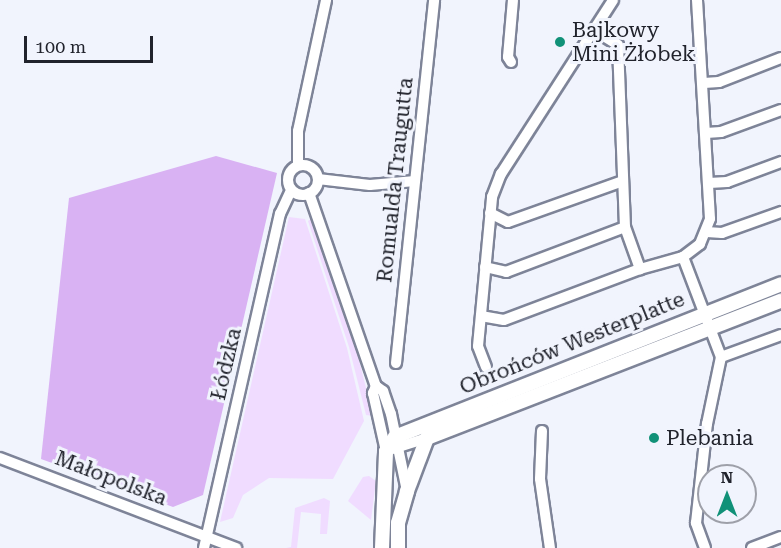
<!DOCTYPE html>
<html>
<head>
<meta charset="utf-8">
<style>
  body { margin:0 }
  #map { position:relative; width:781px; height:548px; overflow:hidden; background:#f1f4fd; font-family:"Roboto Serif",serif }
  div>[style] { position:absolute }
  [style*='--x'] { left:calc(var(--x)*1px); top:calc(var(--y)*1px); width:calc(var(--w)*1px); rotate:calc(var(--a)*1deg) }
  .green>* { inset:0; background:#f0dcff }
  .forest>* { inset:0; background:#d9b2f3 }
  .roads { filter:drop-shadow(2px 0 #7e8498) drop-shadow(-2px 0 #7e8498) drop-shadow(0 2px #7e8498) drop-shadow(0 -2px #7e8498) }
  .minor>* { height:10px; margin:-5px; padding:0 5px; transform-origin:5px; border-radius:5px; background:#fff }
  .minor>.ring { margin:-5px; padding:0; box-sizing:content-box; background:none; border:10px solid #fff; border-radius:50% }
  .major>* { height:14px; margin:-7px; padding:0 7px; transform-origin:7px; border-radius:7px; background:#fff }
  .dots>* { width:16px; height:16px; translate:-50% -50%; box-sizing:border-box; border:3px solid #f1f4fd; border-radius:50% }
  span { translate:-50% -50%; white-space:nowrap; text-align:center; line-height:1.15; -webkit-text-stroke:6px #f1f4fd; paint-order:stroke }
  .poi-label { font-size:21px; color:#21232c }
  .left { translate:0 -50%; text-align:left }
  .street-label { font-size:21px; color:#21232c }
  .north { position:absolute; left:697px; top:464px; width:60px; height:60px; box-sizing:border-box; background:#f1f4fd; border:2px solid #9ea0a9; border-radius:50%; rotate:0deg; font-size:16px; font-weight:700; line-height:24px; text-align:center; color:#21232c }
  .north::after { content:''; display:block; margin:auto; width:21px; height:27px; background:#119178; clip-path:polygon(50% 0,100% 100%,50% 72%,0 100%) }
  .scale { position:absolute; left:24px; top:36px; width:129px; height:27px; box-sizing:border-box; border:3px solid #21232c; border-top:0; padding-left:8px; font-size:18px; line-height:21px; white-space:nowrap; color:#21232c; -webkit-text-stroke:4px #f1f4fd; paint-order:stroke }
</style>
</head>
<body>
<div id="map">
  <div class="green">
    <div style="clip-path:polygon(289px 217px,305px 219px,347px 348px,364px 421px,333px 479px,269px 478px,243px 495px,233px 518px,220px 522px)"></div>
    <div style="clip-path:polygon(314px 217px,353px 336px,373px 416px,366px 415px,349px 347px,308px 221px)"></div>
    <div style="clip-path:polygon(369px 476px,376px 481px,371px 520px,348px 501px,363px 477px)"></div>
    <div style="clip-path:polygon(324px 498px,330px 501px,327px 534px,320px 534px,321px 514px,301px 512px,297px 548px,286px 548px,291px 547px,295px 508px)"></div>
  </div>
  <div class="forest">
    <div style="clip-path:polygon(216px 156px,277px 173px,203px 495px,173px 507px,41px 459px,69px 198px)"></div>
  </div>
  <div class="roads">
    <div class="minor">
      <div style="--x:697;--y:0;--w:219;--a:86.6"></div>
      <div style="--x:710;--y:219;--w:27;--a:112"></div>
      <div style="--x:700;--y:244;--w:21;--a:143"></div>
      <div style="--x:683;--y:257;--w:107;--a:69.2"></div>
      <div style="--x:721;--y:357;--w:64;--a:-20.1"></div>
      <div style="--x:594;--y:30;--w:28;--a:32"></div>
      <div style="--x:618;--y:45;--w:182;--a:87.8"></div>
      <div style="--x:625;--y:227;--w:45;--a:70.3"></div>
      <div style="--x:640;--y:269;--w:45;--a:-15.6"></div>
      <div style="--x:511;--y:62;--w:6;--a:-121"></div>
      <div style="--x:508;--y:57;--w:57;--a:-85"></div>
      <div style="--x:704;--y:83;--w:15;--a:-4"></div>
      <div style="--x:719;--y:82;--w:66;--a:-21.2"></div>
      <div style="--x:706;--y:133;--w:15;--a:-4"></div>
      <div style="--x:721;--y:132;--w:64;--a:-20.1"></div>
      <div class="ring" style="left:288px;top:165px;width:20px;height:20px"></div>
      <div style="--x:298;--y:165;--w:34;--a:-90"></div>
      <div style="--x:298;--y:131;--w:134;--a:-77.9"></div>
      <div style="--x:318;--y:179;--w:52;--a:6.6"></div>
      <div style="--x:370;--y:185;--w:45;--a:-5.1"></div>
      <div style="--x:709;--y:183;--w:18;--a:-3"></div>
      <div style="--x:727;--y:182;--w:58;--a:-20.3"></div>
      <div style="--x:309;--y:193;--w:204;--a:70.9"></div>
      <div style="--x:376;--y:386;--w:9;--a:36"></div>
      <div style="--x:383;--y:391;--w:24;--a:71"></div>
      <div style="--x:391;--y:414;--w:79;--a:78.3"></div>
      <div style="--x:490;--y:213;--w:20;--a:27"></div>
      <div style="--x:508;--y:222;--w:122;--a:-19.6"></div>
      <div style="--x:707;--y:232;--w:15;--a:4"></div>
      <div style="--x:722;--y:233;--w:63;--a:-19.6"></div>
      <div style="--x:485;--y:267;--w:22;--a:13"></div>
      <div style="--x:506;--y:272;--w:127;--a:-20.7"></div>
      <div style="--x:481;--y:316;--w:23;--a:10"></div>
      <div style="--x:504;--y:320;--w:145;--a:-20.6"></div>
      <div style="--x:396;--y:363;--w:365;--a:-84"></div>
      <div style="--x:486;--y:367;--w:22;--a:-111"></div>
      <div style="--x:478;--y:346;--w:150;--a:-84.6"></div>
      <div style="--x:492;--y:197;--w:25;--a:-69"></div>
      <div style="--x:501;--y:174;--w:207;--a:-57.2"></div>
      <div style="--x:376;--y:386;--w:8;--a:113"></div>
      <div style="--x:373;--y:393;--w:59;--a:77.4"></div>
      <div style="--x:386;--y:451;--w:43;--a:-17.6"></div>
      <div style="--x:542;--y:431;--w:48;--a:92.4"></div>
      <div style="--x:540;--y:479;--w:70;--a:81.8"></div>
      <div style="--x:0;--y:458;--w:253;--a:20.9"></div>
      <div style="--x:204;--y:548;--w:343;--a:-77.2"></div>
      <div style="--x:280;--y:214;--w:26;--a:-65"></div>
      <div style="--x:705;--y:548;--w:27;--a:-110"></div>
      <div style="--x:696;--y:523;--w:100;--a:-83.7"></div>
      <div style="--x:707;--y:424;--w:68;--a:-78.2"></div>
      <div style="--x:752;--y:548;--w:31;--a:-21"></div>
    </div>
    <div class="major">
      <div style="--x:382;--y:548;--w:97;--a:-87.6"></div>
      <div style="--x:386;--y:451;--w:17;--a:-57"></div>
      <div style="--x:395;--y:437;--w:415;--a:-21.6"></div>
      <div style="--x:398;--y:548;--w:25;--a:-90"></div>
      <div style="--x:398;--y:523;--w:33;--a:-74"></div>
      <div style="--x:407;--y:491;--w:57;--a:-69.3"></div>
      <div style="--x:427;--y:438;--w:380;--a:-21.2"></div>
    </div>
  </div>
  <div class="dots">
    <div style="left:560px;top:42px;background:#119178"></div>
    <div style="left:654px;top:438px;background:#119178"></div>
  </div>
  <div class="poi-label">
    <span class="left" style="left:572px;top:42px">Bajkowy<br>Mini Żłobek</span>
    <span class="left" style="left:666px;top:438px">Plebania</span>
  </div>
  <div class="street-label">
    <span style="left:395px;top:180px;rotate:-84deg">Romualda Traugutta</span>
    <span style="left:572px;top:343px;rotate:-22deg">Obrońców Westerplatte</span>
    <span style="left:226px;top:364px;rotate:-77deg">Łódzka</span>
    <span style="left:111px;top:478px;rotate:21deg">Małopolska</span>
  </div>
  <div class="north">N</div>
  <div class="scale">100 m</div>
</div>
</body>
</html>
